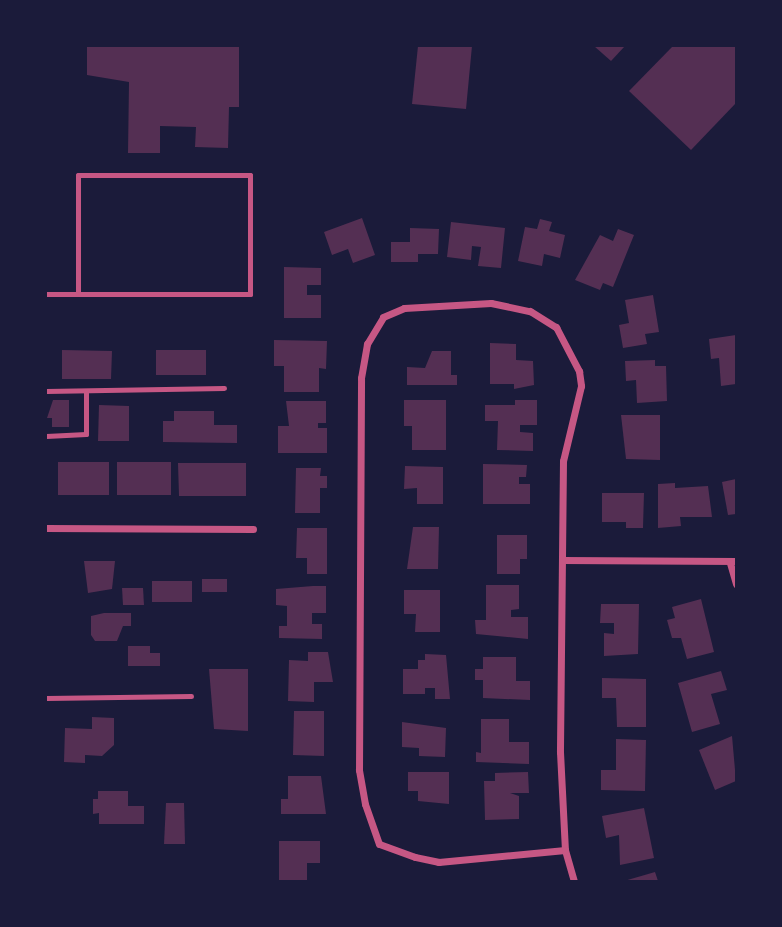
<!DOCTYPE html>
<html>
<head>
<meta charset="utf-8">
<style>
  body { margin:0 }
  #map { position:relative; width:782px; height:927px; overflow:hidden; background:#1b1b3a; font-family:"Fira Sans",sans-serif }
  div>[style] { position:absolute }
  [style*='--x'] { left:calc(var(--x)*1px); top:calc(var(--y)*1px); width:calc(var(--w)*1px); rotate:calc(var(--a)*1deg) }
  .building>* { inset:0; background:#542f53 }
  .service>* { height:5px; margin:-2.5px; padding:0 2.5px; transform-origin:2.5px; border-radius:2.5px; background:#c65784 }
  .minor>* { height:7px; margin:-3.5px; padding:0 3.5px; transform-origin:3.5px; border-radius:3.5px; background:#c65784 }
  span { translate:-50% -50%; white-space:nowrap; text-align:center; line-height:1.15; -webkit-text-stroke:5px #1b1b3a; paint-order:stroke }
  .frame { position:absolute; inset:0; border:47px solid #1b1b3a; pointer-events:none }
</style>
</head>
<body>
<div id="map">
  <div class="building">
    <div style="clip-path:polygon(87px 46px,239px 46px,239px 107px,229px 107px,228px 148px,195px 147px,196px 127px,160px 126px,160px 153px,128px 153px,129px 82px,87px 75px)"></div>
    <div style="clip-path:polygon(418px 46px,472px 46px,466px 109px,412px 104px)"></div>
    <div style="clip-path:polygon(594px 46px,625px 46px,611px 61px)"></div>
    <div style="clip-path:polygon(673px 46px,736px 46px,736px 103px,691px 150px,629px 91px)"></div>
    <div style="clip-path:polygon(362px 218px,375px 255px,353px 263px,348px 249px,332px 255px,324px 232px)"></div>
    <div style="clip-path:polygon(540px 219px,552px 222px,549px 231px,565px 235px,560px 258px,544px 254px,542px 266px,518px 261px,525px 227px,537px 229px)"></div>
    <div style="clip-path:polygon(451px 222px,505px 228px,501px 268px,478px 266px,481px 247px,472px 246px,471px 260px,447px 257px)"></div>
    <div style="clip-path:polygon(410px 228px,439px 229px,438px 254px,418px 254px,418px 262px,391px 262px,391px 242px,410px 242px)"></div>
    <div style="clip-path:polygon(618px 229px,634px 235px,613px 287px,603px 283px,600px 290px,575px 280px,600px 235px,613px 241px)"></div>
    <div style="clip-path:polygon(284px 267px,321px 268px,321px 285px,307px 285px,307px 295px,321px 295px,321px 318px,284px 318px)"></div>
    <div style="clip-path:polygon(653px 295px,659px 332px,645px 334px,647px 344px,623px 348px,619px 325px,629px 323px,625px 300px)"></div>
    <div style="clip-path:polygon(736px 335px,736px 384px,721px 386px,719px 358px,711px 359px,709px 339px)"></div>
    <div style="clip-path:polygon(274px 340px,327px 341px,326px 369px,319px 368px,319px 392px,284px 392px,284px 366px,274px 366px)"></div>
    <div style="clip-path:polygon(490px 343px,516px 344px,516px 360px,533px 361px,534px 385px,514px 389px,514px 384px,490px 384px)"></div>
    <div style="clip-path:polygon(62px 350px,112px 351px,111px 379px,62px 379px)"></div>
    <div style="clip-path:polygon(156px 350px,206px 350px,206px 375px,156px 375px)"></div>
    <div style="clip-path:polygon(432px 351px,451px 351px,451px 375px,457px 375px,457px 385px,407px 385px,407px 367px,425px 368px)"></div>
    <div style="clip-path:polygon(655px 360px,655px 366px,666px 366px,667px 401px,637px 403px,636px 380px,626px 381px,625px 361px)"></div>
    <div style="clip-path:polygon(53px 400px,69px 400px,69px 427px,52px 427px,52px 418px,47px 418px)"></div>
    <div style="clip-path:polygon(404px 400px,446px 400px,446px 450px,412px 450px,412px 426px,404px 426px)"></div>
    <div style="clip-path:polygon(515px 400px,537px 400px,537px 425px,520px 425px,520px 432px,533px 433px,533px 451px,497px 450px,498px 421px,485px 421px,485px 405px,515px 405px)"></div>
    <div style="clip-path:polygon(286px 401px,326px 401px,326px 423px,318px 423px,318px 428px,327px 428px,327px 453px,278px 453px,278px 426px,289px 426px)"></div>
    <div style="clip-path:polygon(99px 405px,129px 406px,129px 441px,98px 441px)"></div>
    <div style="clip-path:polygon(174px 411px,214px 411px,214px 425px,237px 425px,237px 443px,163px 442px,163px 421px,174px 421px)"></div>
    <div style="clip-path:polygon(621px 415px,660px 415px,660px 460px,626px 459px)"></div>
    <div style="clip-path:polygon(58px 462px,109px 462px,109px 495px,58px 495px)"></div>
    <div style="clip-path:polygon(117px 462px,171px 462px,171px 495px,117px 495px)"></div>
    <div style="clip-path:polygon(178px 463px,246px 463px,246px 496px,179px 496px)"></div>
    <div style="clip-path:polygon(483px 464px,527px 465px,526px 477px,519px 477px,519px 484px,530px 484px,530px 504px,483px 504px)"></div>
    <div style="clip-path:polygon(405px 466px,443px 467px,443px 504px,417px 504px,417px 488px,404px 489px)"></div>
    <div style="clip-path:polygon(296px 468px,321px 468px,320px 476px,327px 476px,327px 488px,320px 488px,320px 513px,295px 513px)"></div>
    <div style="clip-path:polygon(736px 479px,736px 514px,728px 515px,722px 482px)"></div>
    <div style="clip-path:polygon(675px 483px,675px 488px,708px 486px,712px 517px,680px 517px,681px 526px,658px 528px,658px 484px)"></div>
    <div style="clip-path:polygon(602px 493px,644px 493px,643px 528px,626px 528px,626px 522px,602px 522px)"></div>
    <div style="clip-path:polygon(413px 527px,439px 527px,438px 569px,407px 569px)"></div>
    <div style="clip-path:polygon(297px 528px,327px 528px,327px 574px,307px 574px,307px 558px,296px 558px)"></div>
    <div style="clip-path:polygon(497px 535px,527px 535px,527px 559px,520px 559px,520px 574px,497px 574px)"></div>
    <div style="clip-path:polygon(84px 561px,115px 561px,112px 589px,88px 593px)"></div>
    <div style="clip-path:polygon(202px 579px,227px 579px,227px 592px,202px 592px)"></div>
    <div style="clip-path:polygon(152px 581px,192px 581px,192px 602px,152px 602px)"></div>
    <div style="clip-path:polygon(486px 585px,519px 585px,519px 609px,511px 610px,511px 617px,528px 617px,528px 639px,476px 634px,475px 620px,486px 620px)"></div>
    <div style="clip-path:polygon(313px 586px,326px 586px,326px 613px,312px 613px,312px 624px,322px 624px,322px 639px,279px 638px,279px 626px,287px 626px,287px 606px,276px 605px,276px 589px)"></div>
    <div style="clip-path:polygon(122px 588px,143px 588px,144px 605px,123px 605px)"></div>
    <div style="clip-path:polygon(404px 590px,440px 590px,440px 632px,415px 632px,416px 614px,404px 614px)"></div>
    <div style="clip-path:polygon(701px 599px,714px 652px,687px 659px,681px 638px,672px 638px,667px 620px,675px 618px,672px 607px)"></div>
    <div style="clip-path:polygon(601px 604px,639px 604px,638px 654px,604px 656px,604px 633px,614px 634px,614px 623px,600px 623px)"></div>
    <div style="clip-path:polygon(104px 613px,131px 613px,131px 626px,123px 626px,117px 641px,95px 641px,91px 635px,91px 616px)"></div>
    <div style="clip-path:polygon(128px 646px,150px 646px,150px 653px,160px 653px,160px 666px,128px 666px)"></div>
    <div style="clip-path:polygon(308px 652px,328px 652px,333px 682px,314px 682px,314px 702px,288px 701px,289px 660px,308px 661px)"></div>
    <div style="clip-path:polygon(425px 654px,446px 655px,450px 699px,435px 699px,435px 688px,425px 688px,425px 694px,403px 694px,403px 669px,418px 669px,418px 660px,425px 660px)"></div>
    <div style="clip-path:polygon(483px 657px,516px 657px,516px 681px,530px 681px,530px 700px,483px 698px,483px 680px,475px 680px,475px 669px,483px 669px)"></div>
    <div style="clip-path:polygon(209px 669px,248px 669px,248px 731px,214px 729px)"></div>
    <div style="clip-path:polygon(721px 671px,727px 690px,711px 694px,720px 724px,692px 732px,678px 683px)"></div>
    <div style="clip-path:polygon(602px 678px,646px 679px,646px 727px,617px 727px,616px 698px,602px 698px)"></div>
    <div style="clip-path:polygon(294px 711px,324px 711px,324px 756px,293px 755px)"></div>
    <div style="clip-path:polygon(92px 717px,114px 718px,114px 745px,102px 756px,85px 755px,85px 763px,64px 762px,65px 728px,92px 729px)"></div>
    <div style="clip-path:polygon(481px 719px,509px 719px,509px 742px,529px 742px,529px 764px,476px 762px,476px 752px,481px 753px)"></div>
    <div style="clip-path:polygon(402px 722px,446px 728px,445px 757px,419px 756px,419px 748px,402px 747px)"></div>
    <div style="clip-path:polygon(732px 736px,736px 781px,715px 790px,699px 750px)"></div>
    <div style="clip-path:polygon(616px 739px,646px 740px,645px 791px,601px 790px,601px 770px,616px 770px)"></div>
    <div style="clip-path:polygon(408px 772px,449px 772px,449px 804px,418px 801px,418px 791px,408px 791px)"></div>
    <div style="clip-path:polygon(528px 772px,529px 793px,510px 793px,519px 796px,519px 819px,485px 820px,484px 781px,495px 781px,495px 773px)"></div>
    <div style="clip-path:polygon(288px 776px,321px 776px,326px 814px,281px 814px,281px 799px,288px 799px)"></div>
    <div style="clip-path:polygon(98px 791px,128px 791px,128px 806px,144px 806px,144px 824px,99px 824px,99px 813px,93px 814px,93px 799px,98px 799px)"></div>
    <div style="clip-path:polygon(166px 803px,184px 803px,185px 844px,164px 844px)"></div>
    <div style="clip-path:polygon(644px 808px,654px 858px,620px 865px,619px 835px,606px 838px,602px 816px)"></div>
    <div style="clip-path:polygon(279px 841px,320px 841px,320px 863px,307px 863px,307px 880px,279px 880px)"></div>
    <div style="clip-path:polygon(655px 872px,658px 881px,624px 881px)"></div>
  </div>
  <div class="service">
    <div style="--x:46;--y:294;--w:204;--a:0"></div>
    <div style="--x:250;--y:294;--w:119;--a:-90"></div>
    <div style="--x:250;--y:175;--w:172;--a:180"></div>
    <div style="--x:78;--y:175;--w:119;--a:90"></div>
    <div style="--x:46;--y:391;--w:178;--a:-1"></div>
    <div style="--x:46;--y:436;--w:40;--a:-2.9"></div>
    <div style="--x:86;--y:434;--w:42;--a:-90"></div>
    <div style="--x:46;--y:698;--w:145;--a:-0.8"></div>
  </div>
  <div class="minor">
    <div style="--x:46;--y:528;--w:207;--a:0.3"></div>
    <div style="--x:562;--y:560;--w:174;--a:0.3"></div>
    <div style="--x:730;--y:563;--w:22;--a:74"></div>
    <div style="--x:565;--y:850;--w:127;--a:174.6"></div>
    <div style="--x:439;--y:862;--w:25;--a:-168"></div>
    <div style="--x:415;--y:857;--w:38;--a:-160"></div>
    <div style="--x:379;--y:844;--w:42;--a:-109.3"></div>
    <div style="--x:365;--y:804;--w:35;--a:-100"></div>
    <div style="--x:359;--y:770;--w:392;--a:-89.7"></div>
    <div style="--x:361;--y:378;--w:35;--a:-80"></div>
    <div style="--x:367;--y:344;--w:31;--a:-59"></div>
    <div style="--x:383;--y:317;--w:23;--a:-23"></div>
    <div style="--x:404;--y:308;--w:87;--a:-3.3"></div>
    <div style="--x:491;--y:303;--w:40;--a:12"></div>
    <div style="--x:530;--y:311;--w:31;--a:32"></div>
    <div style="--x:556;--y:327;--w:50;--a:62.4"></div>
    <div style="--x:579;--y:371;--w:15;--a:82"></div>
    <div style="--x:581;--y:386;--w:77;--a:103.5"></div>
    <div style="--x:563;--y:461;--w:291;--a:90.6"></div>
    <div style="--x:560;--y:752;--w:98;--a:87.1"></div>
    <div style="--x:565;--y:850;--w:32;--a:74"></div>
  </div>
  <div class="frame"></div>
</div>
</body>
</html>
